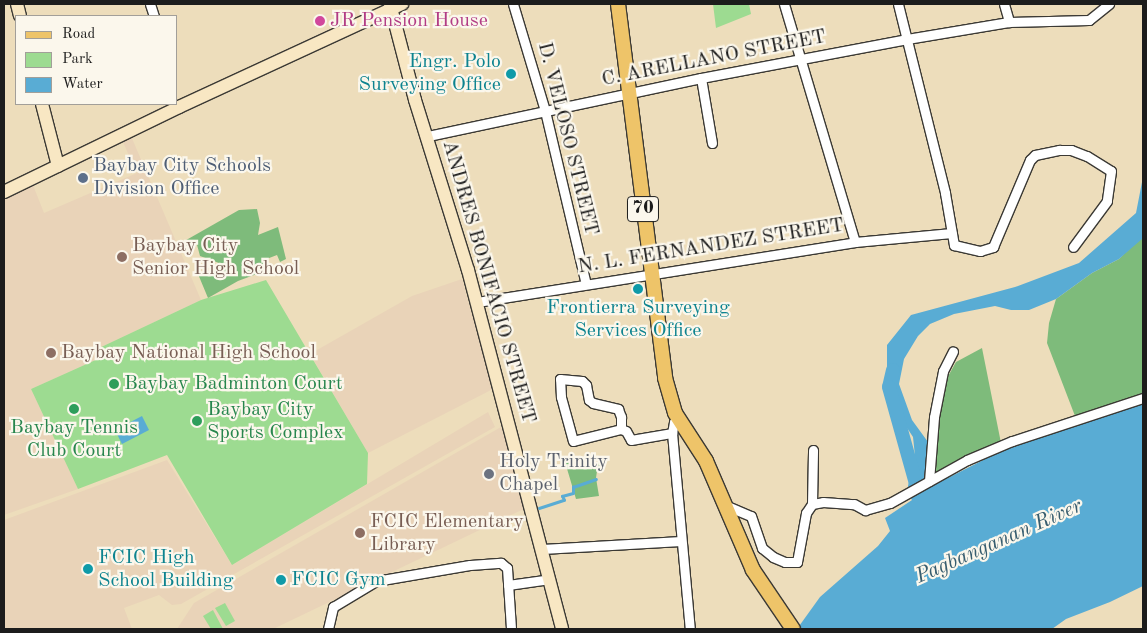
<!DOCTYPE html>
<html>
<head>
<meta charset="utf-8">
<style>
  body { margin:0 }
  #map { position:relative; width:1147px; height:633px; overflow:hidden; background:#edddbb; font-family:"Old Standard TT",serif }
  div>[style] { position:absolute }
  [style*='--x'] { left:calc(var(--x)*1px); top:calc(var(--y)*1px); width:calc(var(--w)*1px); rotate:calc(var(--a)*1deg) }
  .built>* { inset:0; background:#e9d3b8 }
  .green>* { inset:0; background:#9ddb91 }
  .forest>* { inset:0; background:#7ebb7b }
  .water>* { inset:0; background:#59acd4 }
  .stream>* { height:2.5px; margin:-1.25px; padding:0 1.25px; transform-origin:1.25px; border-radius:1.25px; background:#59acd4 }
  .river>* { height:14px; margin:-7px; padding:0 7px; transform-origin:7px; border-radius:7px; background:#59acd4 }
  .roads { filter:drop-shadow(1px 0 #3b3934) drop-shadow(-1px 0 #3b3934) drop-shadow(0 1px #3b3934) drop-shadow(0 -1px #3b3934) }
  .street>* { height:9px; margin:-4.5px; padding:0 4.5px; transform-origin:4.5px; border-radius:4.5px; background:#fff }
  .secondary>* { height:12px; margin:-6px; padding:0 6px; transform-origin:6px; border-radius:6px; background:#f8e7c3 }
  .primary>* { height:14px; margin:-7px; padding:0 7px; transform-origin:7px; border-radius:7px; background:#eec469 }
  .dots>* { width:14px; height:14px; translate:-50% -50%; box-sizing:border-box; border:2px solid #fbf7ec; border-radius:50% }
  span { translate:-50% -50%; white-space:nowrap; text-align:center; line-height:1.15; -webkit-text-stroke:4.5px #fbf7ec; paint-order:stroke }
  .shield-label span { padding:1px 4px; background:#fbf7ec; border:1px solid; border-radius:4px; -webkit-text-stroke-width:0 }
  .shield-label { font-size:19px; color:#1c1c1c; font-weight:700 }
  .hotel-label { font-size:20px; color:#b23c85 }
  .left { translate:0 -50%; text-align:left }
  .street-label { font-size:20px; color:#1c1c1c }
  .culture-label { font-size:20px; color:#0d838f }
  .right { translate:-100% -50%; text-align:right }
  .service-label { font-size:20px; color:#4e5e75 }
  .education-label { font-size:20px; color:#785e54 }
  .leisure-label { font-size:20px; color:#27864d }
  .worship-label { font-size:20px; color:#5b616d }
  .water-label { font-size:21px; color:#375d6f; font-style:italic }
  .frame { position:absolute; inset:0; border:5px solid #1c1c1c; pointer-events:none }
  .legend { position:absolute; left:15px; top:15px; width:162px; height:90px; box-sizing:border-box; background:#fbf7ec; border:1px solid #a29f99; margin:0; padding:6px 9px; list-style:none; font-size:15px; color:#1c1c1c }
  .legend li { display:flex; align-items:center; gap:10px; height:25px }
  .legend b { width:25px; border:1px solid #a29f99 }
</style>
</head>
<body>
<div id="map">
  <div class="built">
    <div style="clip-path:polygon(131px 136px,201px 300px,97px 349px,100px 358px,31px 389px,78px 489px,4px 515px,4px 199px,33px 185px,44px 213px,137px 173px,122px 140px)"></div>
    <div style="clip-path:polygon(462px 279px,493px 389px,368px 453px,310px 354px,412px 296px)"></div>
    <div style="clip-path:polygon(488px 412px,495px 427px,181px 604px,172px 605px,159px 595px,124px 608px,132px 629px,4px 629px,4px 520px,167px 460px,232px 565px)"></div>
    <div style="clip-path:polygon(501px 427px,528px 507px,273px 629px,177px 629px,194px 603px)"></div>
  </div>
  <div class="green">
    <div style="clip-path:polygon(713px 4px,749px 4px,751px 14px,716px 28px)"></div>
    <div style="clip-path:polygon(266px 280px,368px 453px,367px 484px,232px 565px,167px 455px,78px 489px,31px 389px,100px 358px,97px 349px,201px 300px)"></div>
    <div style="clip-path:polygon(225px 603px,235px 621px,226px 626px,215px 608px)"></div>
    <div style="clip-path:polygon(213px 610px,223px 629px,211px 629px,203px 616px)"></div>
  </div>
  <div class="forest">
    <div style="clip-path:polygon(257px 209px,260px 223px,258px 235px,278px 227px,286px 259px,280px 262px,277px 255px,264px 260px,262px 272px,238px 281px,208px 298px,198px 274px,213px 274px,219px 263px,200px 256px,196px 241px,184px 247px,181px 243px,239px 210px)"></div>
    <div style="clip-path:polygon(1143px 236px,1143px 394px,1075px 416px,1047px 343px,1049px 323px,1056px 299px,1092px 273px,1119px 259px)"></div>
    <div style="clip-path:polygon(982px 348px,1001px 443px,950px 464px,932px 476px,935px 440px,946px 380px,956px 362px)"></div>
    <div style="clip-path:polygon(565px 462px,601px 462px,600px 471px,597px 471px,596px 478px,599px 496px,576px 499px)"></div>
  </div>
  <div class="water">
    <div style="clip-path:polygon(1143px 142px,1142px 239px,1119px 259px,1092px 273px,1056px 299px,1029px 310px,1011px 310px,995px 306px,954px 314px,930px 324px,918px 336px,904px 359px,899px 384px,912px 420px,928px 442px,924px 482px,928px 488px,1003px 450px,1143px 403px,1143px 586px,1110px 602px,1066px 619px,1052px 629px,797px 629px,820px 597px,878px 546px,890px 531px,885px 518px,912px 500px,909px 495px,908px 486px,915px 456px,913px 437px,898px 414px,887px 381px,887px 345px,911px 315px,1015px 287px,1079px 263px,1136px 213px,1142px 182px)"></div>
    <div style="clip-path:polygon(142px 416px,149px 430px,122px 444px,115px 430px)"></div>
  </div>
  <div class="stream">
    <div style="--x:539;--y:508;--w:26;--a:-18"></div>
    <div style="--x:564;--y:500;--w:4;--a:-117"></div>
    <div style="--x:562;--y:496;--w:11;--a:-15"></div>
    <div style="--x:573;--y:493;--w:6;--a:-90"></div>
    <div style="--x:573;--y:487;--w:24;--a:-19"></div>
  </div>
  <div class="river">
    <div style="--x:893;--y:370;--w:17;--a:103"></div>
    <div style="--x:889;--y:387;--w:104;--a:74.4"></div>
  </div>
  <div class="roads">
    <div class="street">
      <div style="--x:150;--y:4;--w:13;--a:72"></div>
      <div style="--x:513;--y:4;--w:112;--a:73.3"></div>
      <div style="--x:545;--y:111;--w:178;--a:76.7"></div>
      <div style="--x:784;--y:4;--w:248;--a:73.4"></div>
      <div style="--x:898;--y:4;--w:195;--a:76"></div>
      <div style="--x:945;--y:193;--w:53;--a:80.2"></div>
      <div style="--x:954;--y:245;--w:27;--a:13"></div>
      <div style="--x:980;--y:251;--w:14;--a:-17"></div>
      <div style="--x:993;--y:247;--w:95;--a:-67"></div>
      <div style="--x:1030;--y:160;--w:7;--a:-45"></div>
      <div style="--x:1035;--y:155;--w:25;--a:-12"></div>
      <div style="--x:1059;--y:150;--w:12;--a:0"></div>
      <div style="--x:1071;--y:150;--w:17;--a:21"></div>
      <div style="--x:1087;--y:156;--w:28;--a:32"></div>
      <div style="--x:1111;--y:171;--w:30;--a:98"></div>
      <div style="--x:1107;--y:201;--w:57;--a:126.5"></div>
      <div style="--x:1004;--y:4;--w:19;--a:74"></div>
      <div style="--x:701;--y:78;--w:66;--a:80.4"></div>
      <div style="--x:428;--y:136;--w:279;--a:-12"></div>
      <div style="--x:701;--y:78;--w:210;--a:-10.7"></div>
      <div style="--x:907;--y:39;--w:103;--a:-9.5"></div>
      <div style="--x:1009;--y:22;--w:80;--a:-1.4"></div>
      <div style="--x:1089;--y:20;--w:26;--a:-39"></div>
      <div style="--x:477;--y:302;--w:383;--a:-9"></div>
      <div style="--x:855;--y:242;--w:97;--a:-5.3"></div>
      <div style="--x:678;--y:417;--w:6;--a:129"></div>
      <div style="--x:674;--y:422;--w:11;--a:100"></div>
      <div style="--x:672;--y:433;--w:197;--a:84.8"></div>
      <div style="--x:621;--y:429;--w:49;--a:166"></div>
      <div style="--x:573;--y:441;--w:46;--a:-105.3"></div>
      <div style="--x:561;--y:397;--w:18;--a:-93"></div>
      <div style="--x:560;--y:379;--w:22;--a:5"></div>
      <div style="--x:582;--y:381;--w:6;--a:45"></div>
      <div style="--x:586;--y:385;--w:15;--a:79"></div>
      <div style="--x:589;--y:400;--w:5;--a:37"></div>
      <div style="--x:593;--y:403;--w:26;--a:13"></div>
      <div style="--x:618;--y:409;--w:9;--a:69"></div>
      <div style="--x:621;--y:417;--w:12;--a:90"></div>
      <div style="--x:621;--y:429;--w:5;--a:22"></div>
      <div style="--x:626;--y:431;--w:10;--a:61"></div>
      <div style="--x:631;--y:440;--w:42;--a:-9.7"></div>
      <div style="--x:929;--y:481;--w:64;--a:-85.5"></div>
      <div style="--x:934;--y:417;--w:47;--a:-78.9"></div>
      <div style="--x:943;--y:371;--w:22;--a:-63"></div>
      <div style="--x:812;--y:504;--w:54;--a:-88.9"></div>
      <div style="--x:727;--y:506;--w:26;--a:23"></div>
      <div style="--x:751;--y:516;--w:34;--a:71"></div>
      <div style="--x:762;--y:548;--w:14;--a:39"></div>
      <div style="--x:773;--y:557;--w:13;--a:23"></div>
      <div style="--x:785;--y:562;--w:12;--a:0"></div>
      <div style="--x:797;--y:562;--w:50;--a:-79.6"></div>
      <div style="--x:806;--y:513;--w:11;--a:-56"></div>
      <div style="--x:812;--y:504;--w:11;--a:-10"></div>
      <div style="--x:823;--y:502;--w:31;--a:4"></div>
      <div style="--x:854;--y:504;--w:13;--a:29"></div>
      <div style="--x:865;--y:510;--w:26;--a:-16"></div>
      <div style="--x:890;--y:503;--w:88;--a:-29.2"></div>
      <div style="--x:967;--y:460;--w:49;--a:-22.9"></div>
      <div style="--x:1012;--y:441;--w:138;--a:-18.2"></div>
      <div style="--x:542;--y:549;--w:139;--a:-3.3"></div>
      <div style="--x:508;--y:585;--w:42;--a:-8.1"></div>
      <div style="--x:328;--y:629;--w:23;--a:-77"></div>
      <div style="--x:333;--y:607;--w:50;--a:-31.2"></div>
      <div style="--x:376;--y:581;--w:95;--a:-9.7"></div>
      <div style="--x:470;--y:565;--w:31;--a:-4"></div>
      <div style="--x:501;--y:563;--w:8;--a:40"></div>
      <div style="--x:507;--y:568;--w:61;--a:86.2"></div>
    </div>
    <div class="secondary">
      <div style="--x:17;--y:4;--w:12;--a:76"></div>
      <div style="--x:390;--y:4;--w:99;--a:75.4"></div>
      <div style="--x:415;--y:100;--w:178;--a:72.7"></div>
      <div style="--x:468;--y:270;--w:371;--a:75.3"></div>
      <div style="--x:42;--y:104;--w:64;--a:75.5"></div>
      <div style="--x:4;--y:192;--w:195;--a:-25.9"></div>
      <div style="--x:179;--y:107;--w:246;--a:-24.8"></div>
    </div>
    <div class="primary">
      <div style="--x:618;--y:4;--w:377;--a:82.8"></div>
      <div style="--x:665;--y:378;--w:36;--a:74"></div>
      <div style="--x:675;--y:413;--w:57;--a:57.1"></div>
      <div style="--x:706;--y:461;--w:119;--a:66.7"></div>
      <div style="--x:753;--y:570;--w:71;--a:55.9"></div>
    </div>
  </div>
  <div class="dots">
    <div style="left:320px;top:21px;background:#d1479c"></div>
    <div style="left:511px;top:74px;background:#0f9aa8"></div>
    <div style="left:83px;top:178px;background:#5c6f8a"></div>
    <div style="left:122px;top:257px;background:#8d6e63"></div>
    <div style="left:638px;top:289px;background:#0f9aa8"></div>
    <div style="left:51px;top:353px;background:#8d6e63"></div>
    <div style="left:114px;top:384px;background:#2e9e5b"></div>
    <div style="left:74px;top:409px;background:#2e9e5b"></div>
    <div style="left:197px;top:421px;background:#2e9e5b"></div>
    <div style="left:489px;top:474px;background:#6b7280"></div>
    <div style="left:360px;top:533px;background:#8d6e63"></div>
    <div style="left:88px;top:569px;background:#0f9aa8"></div>
    <div style="left:281px;top:580px;background:#0f9aa8"></div>
  </div>
  <div class="shield-label">
    <span style="left:643px;top:209px">70</span>
  </div>
  <div class="hotel-label">
    <span class="left" style="left:330px;top:21px">JR Pension House</span>
  </div>
  <div class="street-label">
    <span style="left:714px;top:59px;rotate:-11deg">C. ARELLANO STREET</span>
    <span style="left:567px;top:139px;rotate:76deg">D. VELOSO STREET</span>
    <span style="left:711px;top:247px;rotate:-9deg">N. L. FERNANDEZ STREET</span>
    <span style="left:488px;top:282px;rotate:74deg">ANDRES BONIFACIO STREET</span>
  </div>
  <div class="culture-label">
    <span class="right" style="left:501px;top:74px">Engr. Polo<br>Surveying Office</span>
    <span style="left:638px;top:320px">Frontierra Surveying<br>Services Office</span>
    <span class="left" style="left:98px;top:570px">FCIC High<br>School Building</span>
    <span class="left" style="left:291px;top:580px">FCIC Gym</span>
  </div>
  <div class="service-label">
    <span class="left" style="left:93px;top:178px">Baybay City Schools<br>Division Office</span>
  </div>
  <div class="education-label">
    <span class="left" style="left:132px;top:258px">Baybay City<br>Senior High School</span>
    <span class="left" style="left:61px;top:353px">Baybay National High School</span>
    <span class="left" style="left:370px;top:534px">FCIC Elementary<br>Library</span>
  </div>
  <div class="leisure-label">
    <span class="left" style="left:124px;top:384px">Baybay Badminton Court</span>
    <span class="left" style="left:207px;top:422px">Baybay City<br>Sports Complex</span>
    <span style="left:74px;top:440px">Baybay Tennis<br>Club Court</span>
  </div>
  <div class="worship-label">
    <span class="left" style="left:499px;top:474px">Holy Trinity<br>Chapel</span>
  </div>
  <div class="water-label">
    <span style="left:999px;top:542px;rotate:-24deg">Pagbanganan River</span>
  </div>
  <div class="frame"></div>
  <ul class="legend">
  <li><b style="height:6px;background:#eec469"></b>Road</li>
  <li><b style="height:14px;background:#9ddb91"></b>Park</li>
  <li><b style="height:14px;background:#59acd4"></b>Water</li>
  </ul>
</div>
</body>
</html>
